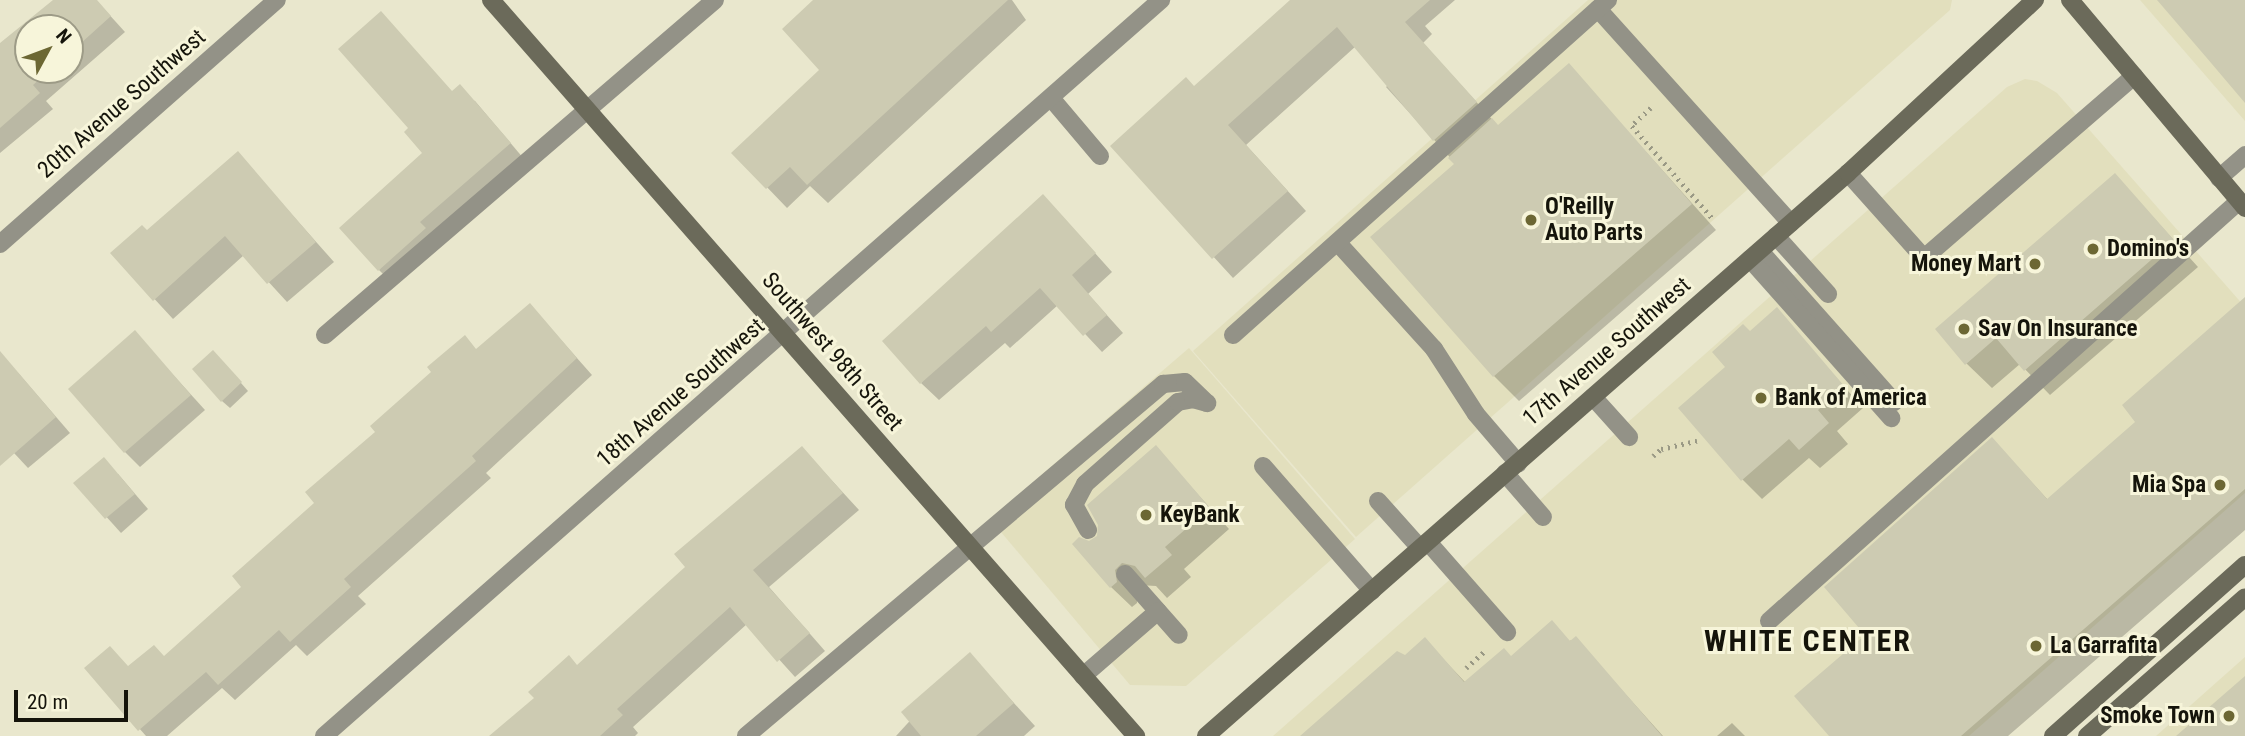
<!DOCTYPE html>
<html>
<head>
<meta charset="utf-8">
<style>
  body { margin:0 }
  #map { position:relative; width:2245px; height:736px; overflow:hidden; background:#e9e7cd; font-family:"Roboto Condensed",sans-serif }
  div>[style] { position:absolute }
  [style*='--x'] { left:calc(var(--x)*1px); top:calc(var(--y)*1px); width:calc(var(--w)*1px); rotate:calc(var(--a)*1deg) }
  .built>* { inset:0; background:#e2dfbd }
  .shadow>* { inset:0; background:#0003 }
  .building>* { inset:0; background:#cdcbb2 }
  .path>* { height:4.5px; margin-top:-2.25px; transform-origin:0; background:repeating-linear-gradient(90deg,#9a9985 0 2px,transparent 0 7px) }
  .lane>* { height:18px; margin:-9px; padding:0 9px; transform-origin:9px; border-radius:9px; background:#939287 }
  .street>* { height:18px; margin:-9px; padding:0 9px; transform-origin:9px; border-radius:9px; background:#939287 }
  .secondary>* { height:18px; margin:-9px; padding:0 9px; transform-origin:9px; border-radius:9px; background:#6b6a5a }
  .dots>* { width:19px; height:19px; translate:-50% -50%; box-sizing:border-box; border:4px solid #f7f5da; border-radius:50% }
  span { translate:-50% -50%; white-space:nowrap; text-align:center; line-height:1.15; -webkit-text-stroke:6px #f7f5da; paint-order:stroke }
  .street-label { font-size:23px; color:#15140b }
  .poi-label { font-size:23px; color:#15140b; font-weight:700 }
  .left { translate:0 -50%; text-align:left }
  .right { translate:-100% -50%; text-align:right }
  .district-label { font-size:30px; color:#15140b; font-weight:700; letter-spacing:2px }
  .north { position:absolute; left:14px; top:14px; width:70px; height:70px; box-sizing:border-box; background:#f7f5da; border:2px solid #9d9b87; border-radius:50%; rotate:49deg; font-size:19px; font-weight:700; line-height:28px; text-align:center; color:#15140b }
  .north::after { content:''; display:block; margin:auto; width:24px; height:32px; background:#6c6733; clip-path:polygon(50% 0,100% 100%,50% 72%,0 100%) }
  .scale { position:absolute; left:14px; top:690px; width:114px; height:32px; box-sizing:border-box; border:4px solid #15140b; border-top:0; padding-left:9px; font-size:21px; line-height:24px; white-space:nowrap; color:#15140b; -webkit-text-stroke:5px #f7f5da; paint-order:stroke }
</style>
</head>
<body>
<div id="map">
  <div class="built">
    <div style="clip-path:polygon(1588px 0,1952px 0,1950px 10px,1356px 537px,1193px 351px)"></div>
    <div style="clip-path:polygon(2140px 0,2245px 0,2245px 121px)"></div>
    <div style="clip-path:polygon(2025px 79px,2037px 81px,2057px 93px,2245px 307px,2245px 493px,1969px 736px,1273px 736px,2007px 87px)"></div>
    <div style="clip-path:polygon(1189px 348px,1355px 539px,1186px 686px,1130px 685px,990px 519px)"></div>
    <div style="clip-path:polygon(2245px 657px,2245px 736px,2156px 736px)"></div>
  </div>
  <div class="shadow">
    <div style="clip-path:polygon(evenodd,56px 0,96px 0,125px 32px,46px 101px,53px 109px,0 153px,0 45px,56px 0,28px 28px,70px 28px,70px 70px,28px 70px,28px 28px)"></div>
    <div style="clip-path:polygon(816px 0,1012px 0,1026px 20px,828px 203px,810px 186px,787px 208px,734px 153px,821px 70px)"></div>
    <div style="clip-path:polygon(1293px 0,1455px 0,1425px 26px,1432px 34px,1423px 43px,1499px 127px,1569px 66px,1716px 230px,1519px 401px,1494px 376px,1456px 164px,1386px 87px,1389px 84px,1356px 46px,1246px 145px,1306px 211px,1233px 278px,1112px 146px,1194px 88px)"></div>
    <div style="clip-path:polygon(453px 93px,475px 101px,524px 159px,394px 285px,379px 270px)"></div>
    <div style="clip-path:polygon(238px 154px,334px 262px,287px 302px,244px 255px,173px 319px,112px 253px,147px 232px)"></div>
    <div style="clip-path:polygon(2115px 175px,2198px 267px,2050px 395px,2020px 364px,1992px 388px,1966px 363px)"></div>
    <div style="clip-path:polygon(1060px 214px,1112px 272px,1088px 294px,1123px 333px,1102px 352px,1058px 305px,1010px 348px,1005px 343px,939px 400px,921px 383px)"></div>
    <div style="clip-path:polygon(530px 305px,592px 375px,486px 473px,491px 478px,358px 596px,366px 604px,307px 656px,296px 645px,235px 700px,222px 688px,167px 736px,146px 736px,86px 668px,129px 668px,164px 658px,244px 587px,317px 503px)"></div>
    <div style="clip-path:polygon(1777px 310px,1863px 408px,1837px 431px,1848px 444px,1820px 468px,1809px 458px,1762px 499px,1742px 479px,1727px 367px,1750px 333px)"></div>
    <div style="clip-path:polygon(2245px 310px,2245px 530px,2008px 736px,1831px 736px,1867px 635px,1992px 439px,2048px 500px,2138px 422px)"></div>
    <div style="clip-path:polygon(135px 333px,205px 410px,140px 467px,125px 452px)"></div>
    <div style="clip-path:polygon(220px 359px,248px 391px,230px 408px,222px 401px)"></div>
    <div style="clip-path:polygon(0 363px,19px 374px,70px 433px,28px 468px,0 438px)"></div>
    <div style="clip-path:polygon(802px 448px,859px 510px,769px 587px,825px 651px,795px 677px,747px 624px,633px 727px,638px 733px,635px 736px,492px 736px,578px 667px,688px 567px)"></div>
    <div style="clip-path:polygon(1156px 448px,1229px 529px,1184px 569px,1191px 577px,1167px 598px,1156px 586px,1138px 585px,1137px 603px,1132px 607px,1111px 587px,1089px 543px,1099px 537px)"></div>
    <div style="clip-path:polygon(118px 474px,148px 509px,121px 533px,76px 483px)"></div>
    <div style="clip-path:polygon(1576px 639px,1663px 736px,1312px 736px,1425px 640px,1466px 683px,1511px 658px)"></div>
    <div style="clip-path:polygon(970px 655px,1035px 726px,1024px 736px,896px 736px)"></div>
    <div style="clip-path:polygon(1732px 723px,1745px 736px,1717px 736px)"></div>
  </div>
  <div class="building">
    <div style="clip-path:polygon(53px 0,97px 0,111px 16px,70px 53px,70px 28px,28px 28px,28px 70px,50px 70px,33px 85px,40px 93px,0 128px,0 43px)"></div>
    <div style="clip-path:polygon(813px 0,1008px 0,807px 185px,790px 167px,766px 189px,731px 153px,819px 70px,782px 29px)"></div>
    <div style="clip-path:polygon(1290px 0,1430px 0,1405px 22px,1477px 102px,1433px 141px,1337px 27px,1228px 125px,1288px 191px,1212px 259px,1110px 146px,1186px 77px,1194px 86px)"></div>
    <div style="clip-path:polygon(2157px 0,2245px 0,2245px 103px,2206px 57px)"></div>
    <div style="clip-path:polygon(381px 11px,452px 91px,460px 84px,511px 143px,420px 222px,426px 228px,378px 271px,339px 228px,422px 153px,404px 132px,408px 128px,338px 49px)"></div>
    <div style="clip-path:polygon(1569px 63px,1692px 204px,1493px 377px,1370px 237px,1454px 164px,1448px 158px,1492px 118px,1498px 125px)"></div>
    <div style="clip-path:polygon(238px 151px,316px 242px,267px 284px,225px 236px,153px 301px,110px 253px,142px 225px,147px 230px)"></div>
    <div style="clip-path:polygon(2115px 173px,2174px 240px,2024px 371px,1996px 338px,1965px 365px,1935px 329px)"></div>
    <div style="clip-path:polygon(1043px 194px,1096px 253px,1072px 275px,1107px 315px,1083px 336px,1040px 288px,991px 332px,986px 326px,920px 384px,882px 341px)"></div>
    <div style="clip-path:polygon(2245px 297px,2245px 489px,1961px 736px,1829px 736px,1794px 696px,1865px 635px,1824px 587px,1992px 437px,2047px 499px,2135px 422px,2122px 405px)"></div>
    <div style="clip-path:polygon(530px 303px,577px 358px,472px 456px,476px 461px,344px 579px,351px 587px,290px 642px,279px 630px,218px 685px,206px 672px,138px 731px,84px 668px,110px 646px,128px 666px,154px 645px,164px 656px,241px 587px,232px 576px,314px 503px,305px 492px,375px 432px,370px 426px,431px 372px,427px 367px,465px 335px,476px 349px)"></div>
    <div style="clip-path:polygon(1777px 307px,1845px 387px,1818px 410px,1829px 423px,1799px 450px,1789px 439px,1741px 481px,1678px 408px,1725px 367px,1712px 352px,1743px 324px,1750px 331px)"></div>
    <div style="clip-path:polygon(135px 330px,191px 395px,124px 453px,68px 389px)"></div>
    <div style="clip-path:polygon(213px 350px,242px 382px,221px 402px,192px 369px)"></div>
    <div style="clip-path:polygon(0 351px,56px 417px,0 466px)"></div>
    <div style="clip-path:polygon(1156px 445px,1210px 508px,1165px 547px,1172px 555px,1145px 578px,1135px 566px,1122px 563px,1115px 570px,1117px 582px,1110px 588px,1072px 544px,1079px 537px,1089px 541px,1097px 536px,1098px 525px,1087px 505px)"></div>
    <div style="clip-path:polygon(802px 446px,843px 493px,753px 570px,810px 633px,777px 662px,730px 607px,617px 709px,623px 715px,600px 736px,489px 736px,534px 698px,528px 692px,569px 655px,577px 665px,685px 567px,674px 554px)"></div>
    <div style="clip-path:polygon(104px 457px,135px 494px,105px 519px,73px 483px)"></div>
    <div style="clip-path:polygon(1552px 620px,1570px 641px,1576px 636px,1662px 736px,1300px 736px,1397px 651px,1405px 655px,1425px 637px,1464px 682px,1504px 648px,1511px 656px)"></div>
    <div style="clip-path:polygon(970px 652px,1014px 703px,976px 736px,921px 736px,901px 712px)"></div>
    <div style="clip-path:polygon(2245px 676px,2245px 736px,2176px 736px)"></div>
  </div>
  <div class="path">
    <div style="--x:1651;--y:108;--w:26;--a:137"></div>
    <div style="--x:1632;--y:126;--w:123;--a:48.9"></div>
    <div style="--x:1653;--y:456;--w:11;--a:-41"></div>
    <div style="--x:1661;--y:449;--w:37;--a:-13"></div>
    <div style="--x:1466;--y:668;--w:25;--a:-42"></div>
  </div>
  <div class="lane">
    <div style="--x:1598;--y:9;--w:288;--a:48"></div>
    <div style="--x:1051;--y:98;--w:76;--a:49.8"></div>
    <div style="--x:1848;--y:173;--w:114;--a:48.2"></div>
    <div style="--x:1924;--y:258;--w:278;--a:-40.9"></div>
    <div style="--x:2219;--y:178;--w:35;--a:-41"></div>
    <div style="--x:1776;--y:236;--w:78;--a:48.1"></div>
    <div style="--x:1338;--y:243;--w:143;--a:47.8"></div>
    <div style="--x:1434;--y:349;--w:77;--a:57.1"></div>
    <div style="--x:1476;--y:414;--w:65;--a:49.4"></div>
    <div style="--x:1760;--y:251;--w:202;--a:48.4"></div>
    <div style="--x:1750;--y:259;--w:213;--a:48.4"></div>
    <div style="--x:325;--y:335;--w:514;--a:-40.66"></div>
    <div style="--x:1233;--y:335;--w:503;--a:-41.78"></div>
    <div style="--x:1593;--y:397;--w:54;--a:48"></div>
    <div style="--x:1263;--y:466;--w:166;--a:48.9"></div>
    <div style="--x:1505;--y:473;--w:58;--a:49.2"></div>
    <div style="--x:1378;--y:501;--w:63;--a:48.2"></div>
    <div style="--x:1088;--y:530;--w:29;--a:-119"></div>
    <div style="--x:1074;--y:505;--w:24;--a:-62"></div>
    <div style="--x:1085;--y:484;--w:124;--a:-41.4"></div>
    <div style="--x:1178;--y:402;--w:15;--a:-11"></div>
    <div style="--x:1193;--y:399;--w:15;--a:16"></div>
    <div style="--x:1428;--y:542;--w:120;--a:48.7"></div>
    <div style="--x:1125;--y:574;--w:81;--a:48.5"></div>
    <div style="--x:1769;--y:621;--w:630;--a:-41.78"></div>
    <div style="--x:1083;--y:676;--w:99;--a:-40.9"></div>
    <div style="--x:746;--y:736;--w:546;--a:-40.17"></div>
    <div style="--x:1163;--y:384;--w:22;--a:-5"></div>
    <div style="--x:1185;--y:382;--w:30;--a:44"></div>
  </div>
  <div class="street">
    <div style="--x:0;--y:244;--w:369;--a:-41.4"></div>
    <div style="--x:324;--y:736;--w:1115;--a:-41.33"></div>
  </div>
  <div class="secondary">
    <div style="--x:491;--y:0;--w:979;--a:48.77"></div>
    <div style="--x:2070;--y:0;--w:272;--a:49.9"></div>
    <div style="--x:1206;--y:736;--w:854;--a:-41.25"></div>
    <div style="--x:1848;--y:173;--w:255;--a:-42.8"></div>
    <div style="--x:2053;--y:736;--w:257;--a:-41.7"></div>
    <div style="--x:2087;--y:736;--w:210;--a:-41.3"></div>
  </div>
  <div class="dots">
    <div style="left:1531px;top:220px;background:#6c6733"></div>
    <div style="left:2093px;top:249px;background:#6c6733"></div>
    <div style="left:2035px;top:264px;background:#6c6733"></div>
    <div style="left:1964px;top:329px;background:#6c6733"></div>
    <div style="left:1761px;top:398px;background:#6c6733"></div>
    <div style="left:2220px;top:485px;background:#6c6733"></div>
    <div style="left:1146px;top:515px;background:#6c6733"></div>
    <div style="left:2036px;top:646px;background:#6c6733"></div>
    <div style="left:2229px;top:716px;background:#6c6733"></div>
  </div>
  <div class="street-label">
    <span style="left:122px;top:104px;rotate:-41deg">20th Avenue Southwest</span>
    <span style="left:832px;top:352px;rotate:49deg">Southwest 98th Street</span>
    <span style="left:1607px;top:352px;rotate:-41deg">17th Avenue Southwest</span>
    <span style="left:681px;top:393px;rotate:-41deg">18th Avenue Southwest</span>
  </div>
  <div class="poi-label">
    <span class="left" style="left:1545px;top:220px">O'Reilly<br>Auto Parts</span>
    <span class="left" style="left:2107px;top:249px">Domino's</span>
    <span class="right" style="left:2021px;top:264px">Money Mart</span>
    <span class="left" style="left:1978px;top:329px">Sav On Insurance</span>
    <span class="left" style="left:1775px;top:398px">Bank of America</span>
    <span class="right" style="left:2206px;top:485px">Mia Spa</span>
    <span class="left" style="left:1160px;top:515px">KeyBank</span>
    <span class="left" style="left:2050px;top:646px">La Garrafita</span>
    <span class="right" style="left:2215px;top:716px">Smoke Town</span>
  </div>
  <div class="district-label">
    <span style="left:1808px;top:641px">WHITE CENTER</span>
  </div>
  <div class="north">N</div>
  <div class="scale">20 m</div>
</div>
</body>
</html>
